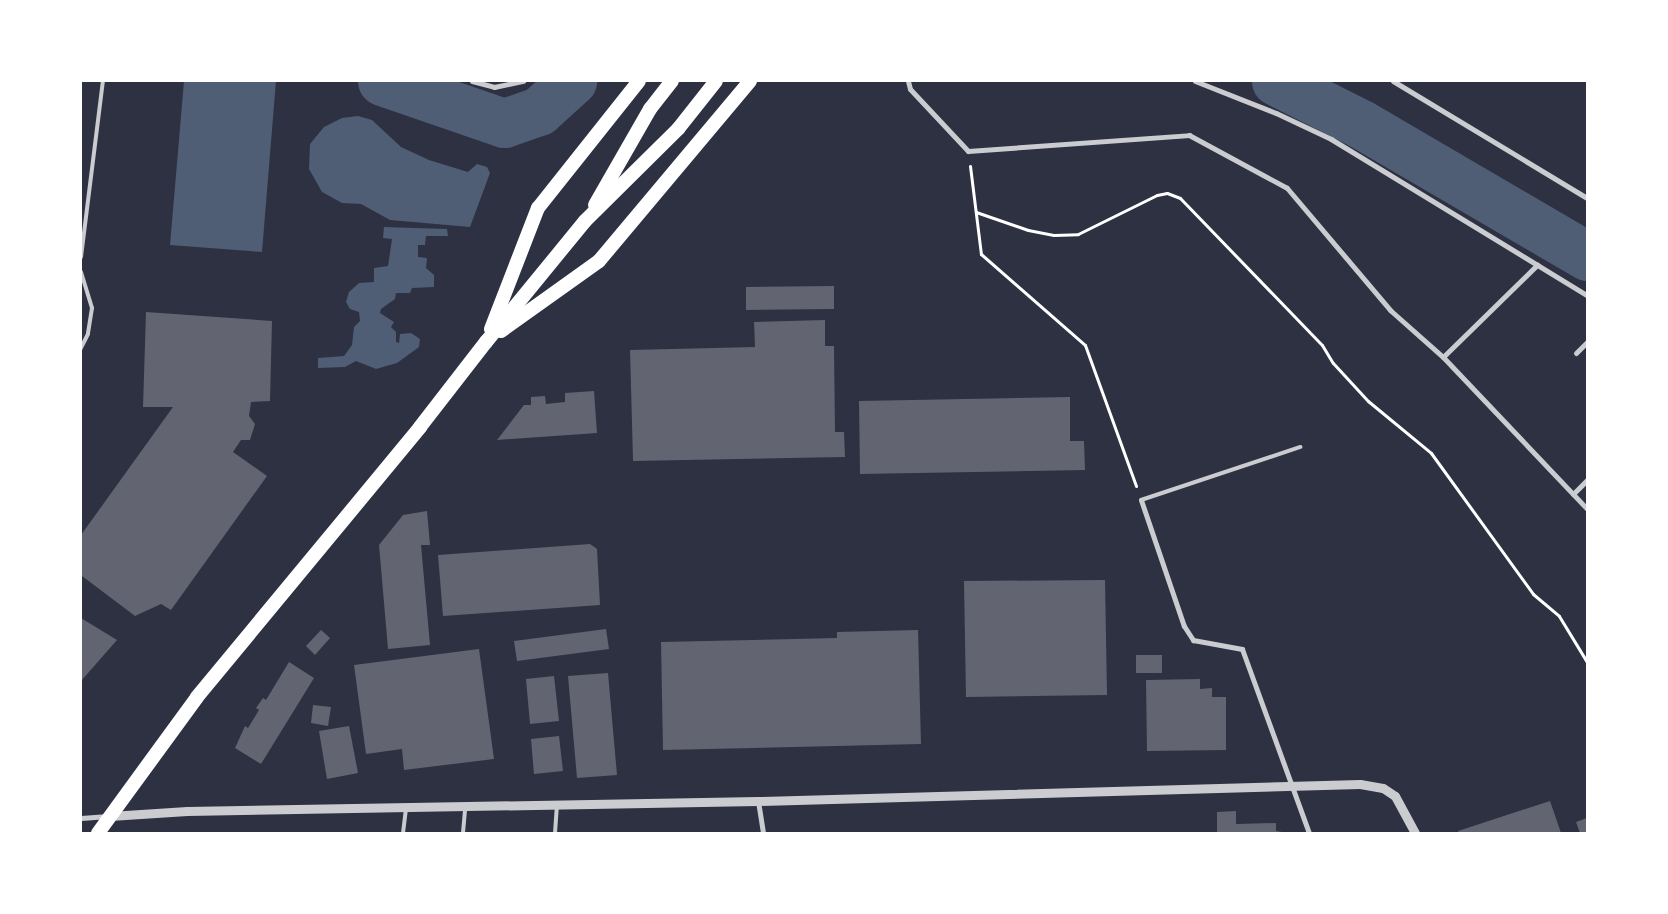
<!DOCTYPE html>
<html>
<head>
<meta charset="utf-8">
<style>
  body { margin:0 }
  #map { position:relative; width:1668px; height:914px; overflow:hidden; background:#2d3142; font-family:Raleway,sans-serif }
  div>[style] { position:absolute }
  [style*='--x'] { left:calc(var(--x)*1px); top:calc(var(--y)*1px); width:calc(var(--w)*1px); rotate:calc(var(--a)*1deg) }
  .water>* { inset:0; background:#4f5d75 }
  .river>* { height:49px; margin:-24.5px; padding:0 24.5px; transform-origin:24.5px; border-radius:24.5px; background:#4f5d75 }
  .building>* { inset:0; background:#626471 }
  .path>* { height:3px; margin:-1.5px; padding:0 1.5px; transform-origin:1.5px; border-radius:1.5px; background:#fff }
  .service>* { height:4px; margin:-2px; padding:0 2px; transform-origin:2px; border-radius:2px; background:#caccd0 }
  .minor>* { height:5px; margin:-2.5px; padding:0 2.5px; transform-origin:2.5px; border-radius:2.5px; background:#caccd0 }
  .tertiary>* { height:9px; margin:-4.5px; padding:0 4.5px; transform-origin:4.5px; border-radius:4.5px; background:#caccd0 }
  .trunk>* { height:14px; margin:-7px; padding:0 7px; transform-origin:7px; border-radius:7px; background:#fff }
  span { translate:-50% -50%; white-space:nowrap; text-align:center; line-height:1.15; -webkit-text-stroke:4px #fff; paint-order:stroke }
  .frame { position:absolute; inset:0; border:82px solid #fff; pointer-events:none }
</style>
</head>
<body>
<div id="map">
  <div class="water">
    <div style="clip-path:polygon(184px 81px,276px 81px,262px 252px,170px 245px)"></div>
    <div style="clip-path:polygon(358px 116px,372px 120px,401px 147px,429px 160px,468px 172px,477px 164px,487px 167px,490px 173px,470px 227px,390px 220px,361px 204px,342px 203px,322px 192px,309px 169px,310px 144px,324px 127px,342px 118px)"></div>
    <div style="clip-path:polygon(384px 227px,447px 229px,448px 236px,426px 236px,425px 245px,418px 245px,418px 257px,427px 258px,426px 268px,434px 275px,434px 287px,412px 288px,410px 293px,396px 293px,395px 299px,381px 309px,380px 313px,394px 322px,391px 327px,396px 332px,396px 342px,399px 343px,400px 334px,411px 333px,420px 339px,419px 347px,397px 363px,376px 369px,356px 361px,345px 367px,318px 368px,318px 358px,344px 356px,352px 345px,354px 327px,360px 321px,359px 312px,350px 309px,346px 302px,349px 292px,359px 283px,374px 282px,374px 268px,388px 266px,392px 239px,383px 238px)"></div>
  </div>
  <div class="river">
    <div style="--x:382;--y:81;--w:129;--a:19"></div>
    <div style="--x:504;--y:123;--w:37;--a:-19"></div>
    <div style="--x:539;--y:111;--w:45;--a:-42.3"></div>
    <div style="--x:1276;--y:81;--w:95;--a:26.8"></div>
    <div style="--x:1361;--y:124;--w:262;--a:30.3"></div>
  </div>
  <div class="building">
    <div style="clip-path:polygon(834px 286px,834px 309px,746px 310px,746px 287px)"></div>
    <div style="clip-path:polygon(146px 312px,272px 321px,270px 401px,251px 402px,249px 416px,255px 424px,250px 440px,241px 440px,233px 452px,267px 476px,171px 610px,161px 604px,135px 616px,82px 576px,81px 535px,173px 407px,143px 407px)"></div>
    <div style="clip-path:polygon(825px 320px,825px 346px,834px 346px,835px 432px,844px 432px,845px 457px,633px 461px,630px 350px,755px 347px,754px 322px)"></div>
    <div style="clip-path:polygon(594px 391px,597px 433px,497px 440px,524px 405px,531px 405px,531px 397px,545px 396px,546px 404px,565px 402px,565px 393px)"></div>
    <div style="clip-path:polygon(1070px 397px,1070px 441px,1084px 441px,1085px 470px,860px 474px,859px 401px)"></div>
    <div style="clip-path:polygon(427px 511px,430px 545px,421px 545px,430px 645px,388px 649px,379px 545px,403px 515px)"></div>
    <div style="clip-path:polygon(590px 544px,597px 549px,600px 605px,443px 616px,438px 555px)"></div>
    <div style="clip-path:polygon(1105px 580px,1107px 695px,966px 697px,964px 581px)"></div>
    <div style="clip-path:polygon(81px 618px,117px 640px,81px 681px)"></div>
    <div style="clip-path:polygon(606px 629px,609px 649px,517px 661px,514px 641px)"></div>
    <div style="clip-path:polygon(321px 630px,330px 638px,315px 655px,306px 646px)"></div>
    <div style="clip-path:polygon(918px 630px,921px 744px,663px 750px,661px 642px,837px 638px,837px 632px)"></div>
    <div style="clip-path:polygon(479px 649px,494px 759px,404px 770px,402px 749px,366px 754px,354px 665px)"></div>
    <div style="clip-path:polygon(1136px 655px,1162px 655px,1162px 673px,1136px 673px)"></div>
    <div style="clip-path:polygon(289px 662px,314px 678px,261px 764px,235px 748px,245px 726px,248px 728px,259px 710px,256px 708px,263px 698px,266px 700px)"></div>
    <div style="clip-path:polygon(608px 673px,617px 775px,577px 778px,568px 676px)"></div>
    <div style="clip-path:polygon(554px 676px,559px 721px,530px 724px,526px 679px)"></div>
    <div style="clip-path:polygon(1200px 679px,1200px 689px,1212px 688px,1212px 697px,1226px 697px,1226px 750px,1147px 751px,1146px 680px)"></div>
    <div style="clip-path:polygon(313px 705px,331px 707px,328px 726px,311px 723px)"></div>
    <div style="clip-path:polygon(349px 726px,358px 773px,327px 779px,319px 731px)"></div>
    <div style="clip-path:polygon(559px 736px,563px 771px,534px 774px,531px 739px)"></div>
    <div style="clip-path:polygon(1550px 801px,1561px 833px,1459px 833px,1458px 831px)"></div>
    <div style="clip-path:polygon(1236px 811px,1236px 824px,1276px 823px,1276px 831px,1288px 833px,1217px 833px,1217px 812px)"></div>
    <div style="clip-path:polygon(1587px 818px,1587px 833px,1580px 833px,1576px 822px)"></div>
  </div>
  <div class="path">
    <div style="--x:970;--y:166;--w:89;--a:82.9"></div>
    <div style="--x:981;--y:254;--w:138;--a:41.2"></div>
    <div style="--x:1085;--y:345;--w:150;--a:70.1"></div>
    <div style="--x:976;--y:212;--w:55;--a:19.1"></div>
    <div style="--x:1028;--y:230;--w:26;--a:11"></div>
    <div style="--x:1054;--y:235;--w:24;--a:-2"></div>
    <div style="--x:1078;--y:234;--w:88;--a:-26.3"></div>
    <div style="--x:1157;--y:195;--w:10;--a:-11"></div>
    <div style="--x:1167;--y:193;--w:14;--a:21"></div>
    <div style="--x:1180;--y:198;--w:204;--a:46"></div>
    <div style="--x:1322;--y:345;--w:21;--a:59"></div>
    <div style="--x:1333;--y:363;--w:52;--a:47.4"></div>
    <div style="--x:1368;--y:401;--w:82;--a:39.5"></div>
    <div style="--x:1431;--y:453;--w:174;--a:54.1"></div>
    <div style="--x:1533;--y:594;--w:34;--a:40"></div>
    <div style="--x:1559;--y:616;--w:54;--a:58.7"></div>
  </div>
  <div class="service">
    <div style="--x:81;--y:257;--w:177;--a:-82.9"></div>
    <div style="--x:81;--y:272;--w:38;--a:73"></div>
    <div style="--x:92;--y:308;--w:26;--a:99"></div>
    <div style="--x:88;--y:334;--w:16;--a:117"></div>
    <div style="--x:1141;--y:500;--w:168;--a:-18.4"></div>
    <div style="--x:403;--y:833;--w:25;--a:-83"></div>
    <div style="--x:463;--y:833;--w:25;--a:-85"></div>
    <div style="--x:555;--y:833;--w:28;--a:-86"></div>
  </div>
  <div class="minor">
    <div style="--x:472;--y:81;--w:23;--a:15"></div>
    <div style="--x:494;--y:87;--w:30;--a:-12"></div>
    <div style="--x:908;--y:81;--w:8;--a:76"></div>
    <div style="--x:910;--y:89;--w:85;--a:46.9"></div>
    <div style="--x:968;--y:151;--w:222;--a:-4.1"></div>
    <div style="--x:1189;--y:135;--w:111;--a:28.4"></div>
    <div style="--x:1287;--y:188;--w:160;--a:49.8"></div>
    <div style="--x:1390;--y:310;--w:71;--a:41.6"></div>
    <div style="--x:1443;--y:357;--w:209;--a:46.5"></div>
    <div style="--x:1195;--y:81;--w:87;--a:21.6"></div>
    <div style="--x:1276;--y:113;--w:61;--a:25.3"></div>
    <div style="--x:1331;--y:139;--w:300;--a:31.4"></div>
    <div style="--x:1393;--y:81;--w:227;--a:31.1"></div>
    <div style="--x:1576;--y:353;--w:16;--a:-45"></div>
    <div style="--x:1443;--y:357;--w:132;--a:-44.4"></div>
    <div style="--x:1573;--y:494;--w:20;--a:-45"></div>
    <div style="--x:1141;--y:500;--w:133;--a:71.2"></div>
    <div style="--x:1184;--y:626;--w:17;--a:57"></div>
    <div style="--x:1193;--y:640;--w:50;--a:10.4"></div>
    <div style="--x:1242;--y:649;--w:196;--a:70"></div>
    <div style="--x:758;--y:801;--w:32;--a:81"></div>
    <div style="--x:81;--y:818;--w:27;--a:-4"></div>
  </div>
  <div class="tertiary">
    <div style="--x:110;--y:816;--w:77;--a:-3.7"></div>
    <div style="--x:187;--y:811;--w:571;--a:-1"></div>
    <div style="--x:758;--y:801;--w:602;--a:-1.62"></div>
    <div style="--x:1360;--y:784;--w:23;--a:10"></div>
    <div style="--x:1383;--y:788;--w:14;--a:34"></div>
    <div style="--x:1395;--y:796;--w:42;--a:61.6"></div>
  </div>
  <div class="trunk">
    <div style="--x:595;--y:205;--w:111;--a:-60.2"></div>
    <div style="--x:650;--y:109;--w:36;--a:-52"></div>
    <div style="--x:491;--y:329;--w:130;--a:-68.8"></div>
    <div style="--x:538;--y:208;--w:162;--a:-51.5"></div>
    <div style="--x:501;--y:331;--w:120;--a:-35.5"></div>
    <div style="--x:599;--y:261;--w:235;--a:-50"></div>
    <div style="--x:98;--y:833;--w:168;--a:-53.9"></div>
    <div style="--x:197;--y:697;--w:350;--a:-50.4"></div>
    <div style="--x:420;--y:427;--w:108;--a:-52.2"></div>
    <div style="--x:486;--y:342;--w:156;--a:-50.7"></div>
    <div style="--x:585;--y:221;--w:131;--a:-44.7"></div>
    <div style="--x:678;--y:129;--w:61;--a:-51.6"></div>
  </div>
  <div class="frame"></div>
</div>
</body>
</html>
